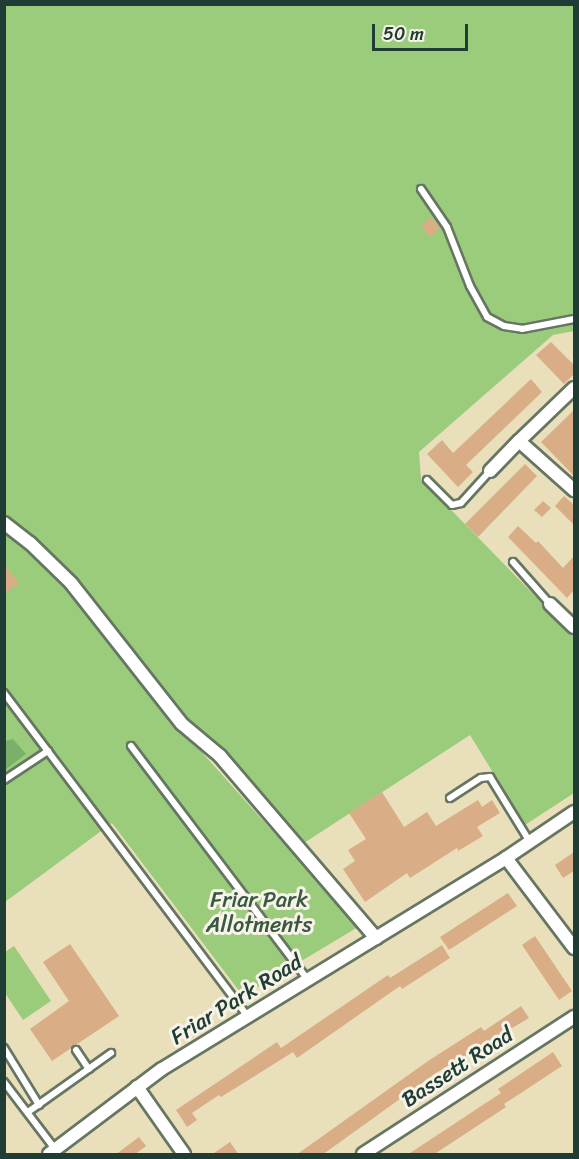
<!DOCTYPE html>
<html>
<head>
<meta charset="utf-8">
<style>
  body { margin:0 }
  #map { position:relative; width:579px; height:1159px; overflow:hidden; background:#e9dfbb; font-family:Sriracha,sans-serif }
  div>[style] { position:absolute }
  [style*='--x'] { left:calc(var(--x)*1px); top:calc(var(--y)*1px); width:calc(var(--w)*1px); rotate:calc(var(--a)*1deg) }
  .green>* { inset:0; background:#9acc7b }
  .forest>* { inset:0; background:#7bb06b }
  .building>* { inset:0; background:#d9ae87 }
  .roads { filter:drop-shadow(2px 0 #667663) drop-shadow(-2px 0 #667663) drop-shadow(0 2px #667663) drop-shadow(0 -2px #667663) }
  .lane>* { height:6px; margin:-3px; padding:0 3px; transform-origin:3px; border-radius:3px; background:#fff }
  .street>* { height:12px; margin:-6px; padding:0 6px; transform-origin:6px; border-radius:6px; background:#fff }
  span { translate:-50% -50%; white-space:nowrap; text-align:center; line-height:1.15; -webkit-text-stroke:6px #f7f3e8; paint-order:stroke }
  .park-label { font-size:22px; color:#385a42 }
  .street-label { font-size:22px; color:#1f3d34 }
  .frame { position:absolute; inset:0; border:6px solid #1f3d34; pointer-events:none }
  .scale { position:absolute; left:372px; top:24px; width:96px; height:27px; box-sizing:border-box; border:3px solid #1f3d34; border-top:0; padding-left:8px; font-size:18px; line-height:21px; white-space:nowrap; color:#1f3d34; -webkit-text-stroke:4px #f7f3e8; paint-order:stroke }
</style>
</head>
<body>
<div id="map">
  <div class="green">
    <div style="clip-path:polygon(4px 5px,574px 5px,574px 331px,553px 335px,419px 452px,421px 479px,574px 636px,574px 793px,525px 825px,470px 735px,304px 843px,212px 743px,186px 720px,74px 582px,5px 519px)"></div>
    <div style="clip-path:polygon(4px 527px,70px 587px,190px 739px,358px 927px,243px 996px,112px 823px,5px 902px)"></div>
    <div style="clip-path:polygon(14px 946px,51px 1001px,23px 1020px,5px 993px,5px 952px)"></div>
  </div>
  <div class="forest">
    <div style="clip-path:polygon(13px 739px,26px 754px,5px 770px,5px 741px)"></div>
  </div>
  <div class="building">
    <div style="clip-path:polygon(431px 217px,440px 228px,430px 237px,421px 226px)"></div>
    <div style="clip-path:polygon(551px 342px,574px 365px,574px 374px,564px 384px,536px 355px)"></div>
    <div style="clip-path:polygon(531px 379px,542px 392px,466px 465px,473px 472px,458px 487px,427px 454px,442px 440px,453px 453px)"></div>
    <div style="clip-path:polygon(574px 410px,574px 476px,541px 442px)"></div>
    <div style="clip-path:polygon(525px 464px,537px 476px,478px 537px,465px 524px)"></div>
    <div style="clip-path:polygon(564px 496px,574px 505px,574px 525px,555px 506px)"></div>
    <div style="clip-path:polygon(543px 501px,551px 508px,542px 517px,534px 510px)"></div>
    <div style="clip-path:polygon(518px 526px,536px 543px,538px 541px,563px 568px,574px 556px,574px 590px,567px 598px,508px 537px)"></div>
    <div style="clip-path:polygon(4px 564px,19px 583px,4px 594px)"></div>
    <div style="clip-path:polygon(382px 792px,404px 827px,427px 812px,436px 826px,478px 800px,482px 807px,492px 800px,500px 813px,477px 827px,483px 836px,458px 851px,457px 848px,410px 878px,407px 873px,365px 902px,343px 869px,355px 861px,348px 850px,366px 839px,349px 813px)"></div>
    <div style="clip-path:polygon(574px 852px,574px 871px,563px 878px,555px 865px)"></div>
    <div style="clip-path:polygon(508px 893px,517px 906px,449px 950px,440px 937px)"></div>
    <div style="clip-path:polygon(535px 936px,572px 991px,559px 1000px,522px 945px)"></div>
    <div style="clip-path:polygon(70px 944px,119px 1016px,52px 1061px,30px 1029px,69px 1001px,43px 962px)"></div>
    <div style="clip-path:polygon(442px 945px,450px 958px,402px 989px,400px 986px,297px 1058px,293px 1052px,221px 1097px,219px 1095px,192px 1113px,197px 1120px,187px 1127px,176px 1110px,277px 1042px,281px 1048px,388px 975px,390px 978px)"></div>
    <div style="clip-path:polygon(521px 1006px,529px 1018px,436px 1073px,322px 1155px,296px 1155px,428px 1061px,481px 1027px,484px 1031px)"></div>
    <div style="clip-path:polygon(553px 1052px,562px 1066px,504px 1104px,506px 1107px,433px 1155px,407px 1155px,501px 1093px,498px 1089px)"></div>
    <div style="clip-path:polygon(139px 1137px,146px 1146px,134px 1155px,115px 1155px)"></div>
    <div style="clip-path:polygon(230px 1142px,239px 1155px,211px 1155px)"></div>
  </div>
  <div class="roads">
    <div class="lane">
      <div style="--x:421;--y:189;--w:46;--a:55.6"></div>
      <div style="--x:447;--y:227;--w:63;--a:68.7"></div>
      <div style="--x:470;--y:286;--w:35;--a:61"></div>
      <div style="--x:487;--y:317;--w:19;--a:28"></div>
      <div style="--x:504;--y:326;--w:18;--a:9"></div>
      <div style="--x:522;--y:329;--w:53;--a:-10.9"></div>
      <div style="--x:427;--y:480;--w:35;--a:45"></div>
      <div style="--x:452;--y:505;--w:9;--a:-13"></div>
      <div style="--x:461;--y:503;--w:43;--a:-47.8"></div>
      <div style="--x:513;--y:562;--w:56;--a:48.6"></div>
      <div style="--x:4;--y:693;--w:404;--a:53"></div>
      <div style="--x:131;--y:746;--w:292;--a:52.9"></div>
      <div style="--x:4;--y:780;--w:53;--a:-33.4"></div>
      <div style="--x:450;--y:798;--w:37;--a:-33"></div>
      <div style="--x:481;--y:778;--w:9;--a:-6"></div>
      <div style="--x:490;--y:777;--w:76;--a:58.4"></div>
      <div style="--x:4;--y:1048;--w:67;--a:58.4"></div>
      <div style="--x:76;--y:1050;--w:23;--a:56"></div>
      <div style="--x:4;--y:1082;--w:84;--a:52.7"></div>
      <div style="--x:28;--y:1112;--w:102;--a:-35.4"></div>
    </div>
    <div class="street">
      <div style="--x:574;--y:388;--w:76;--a:136.1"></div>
      <div style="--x:519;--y:441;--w:74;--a:41.7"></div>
      <div style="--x:490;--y:471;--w:42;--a:-46"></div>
      <div style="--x:4;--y:523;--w:33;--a:38"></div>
      <div style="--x:30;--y:543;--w:57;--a:44.3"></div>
      <div style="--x:71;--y:583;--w:179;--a:51.8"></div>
      <div style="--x:182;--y:724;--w:50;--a:40.1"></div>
      <div style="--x:220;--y:756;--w:240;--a:49.4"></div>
      <div style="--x:550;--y:604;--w:33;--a:44"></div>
      <div style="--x:506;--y:858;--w:113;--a:52.9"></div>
      <div style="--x:137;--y:1087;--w:82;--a:55"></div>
      <div style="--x:49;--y:1154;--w:141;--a:-37"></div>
      <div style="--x:162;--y:1069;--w:404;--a:-31.5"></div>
      <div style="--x:506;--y:858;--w:82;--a:-34.1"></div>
      <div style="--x:363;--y:1154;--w:252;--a:-33"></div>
    </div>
  </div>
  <div class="park-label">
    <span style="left:259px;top:912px">Friar Park<br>Allotments</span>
  </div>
  <div class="street-label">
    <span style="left:236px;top:999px;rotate:-32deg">Friar Park Road</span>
    <span style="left:457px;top:1067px;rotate:-33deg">Bassett Road</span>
  </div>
  <div class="frame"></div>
  <div class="scale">50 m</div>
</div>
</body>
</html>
